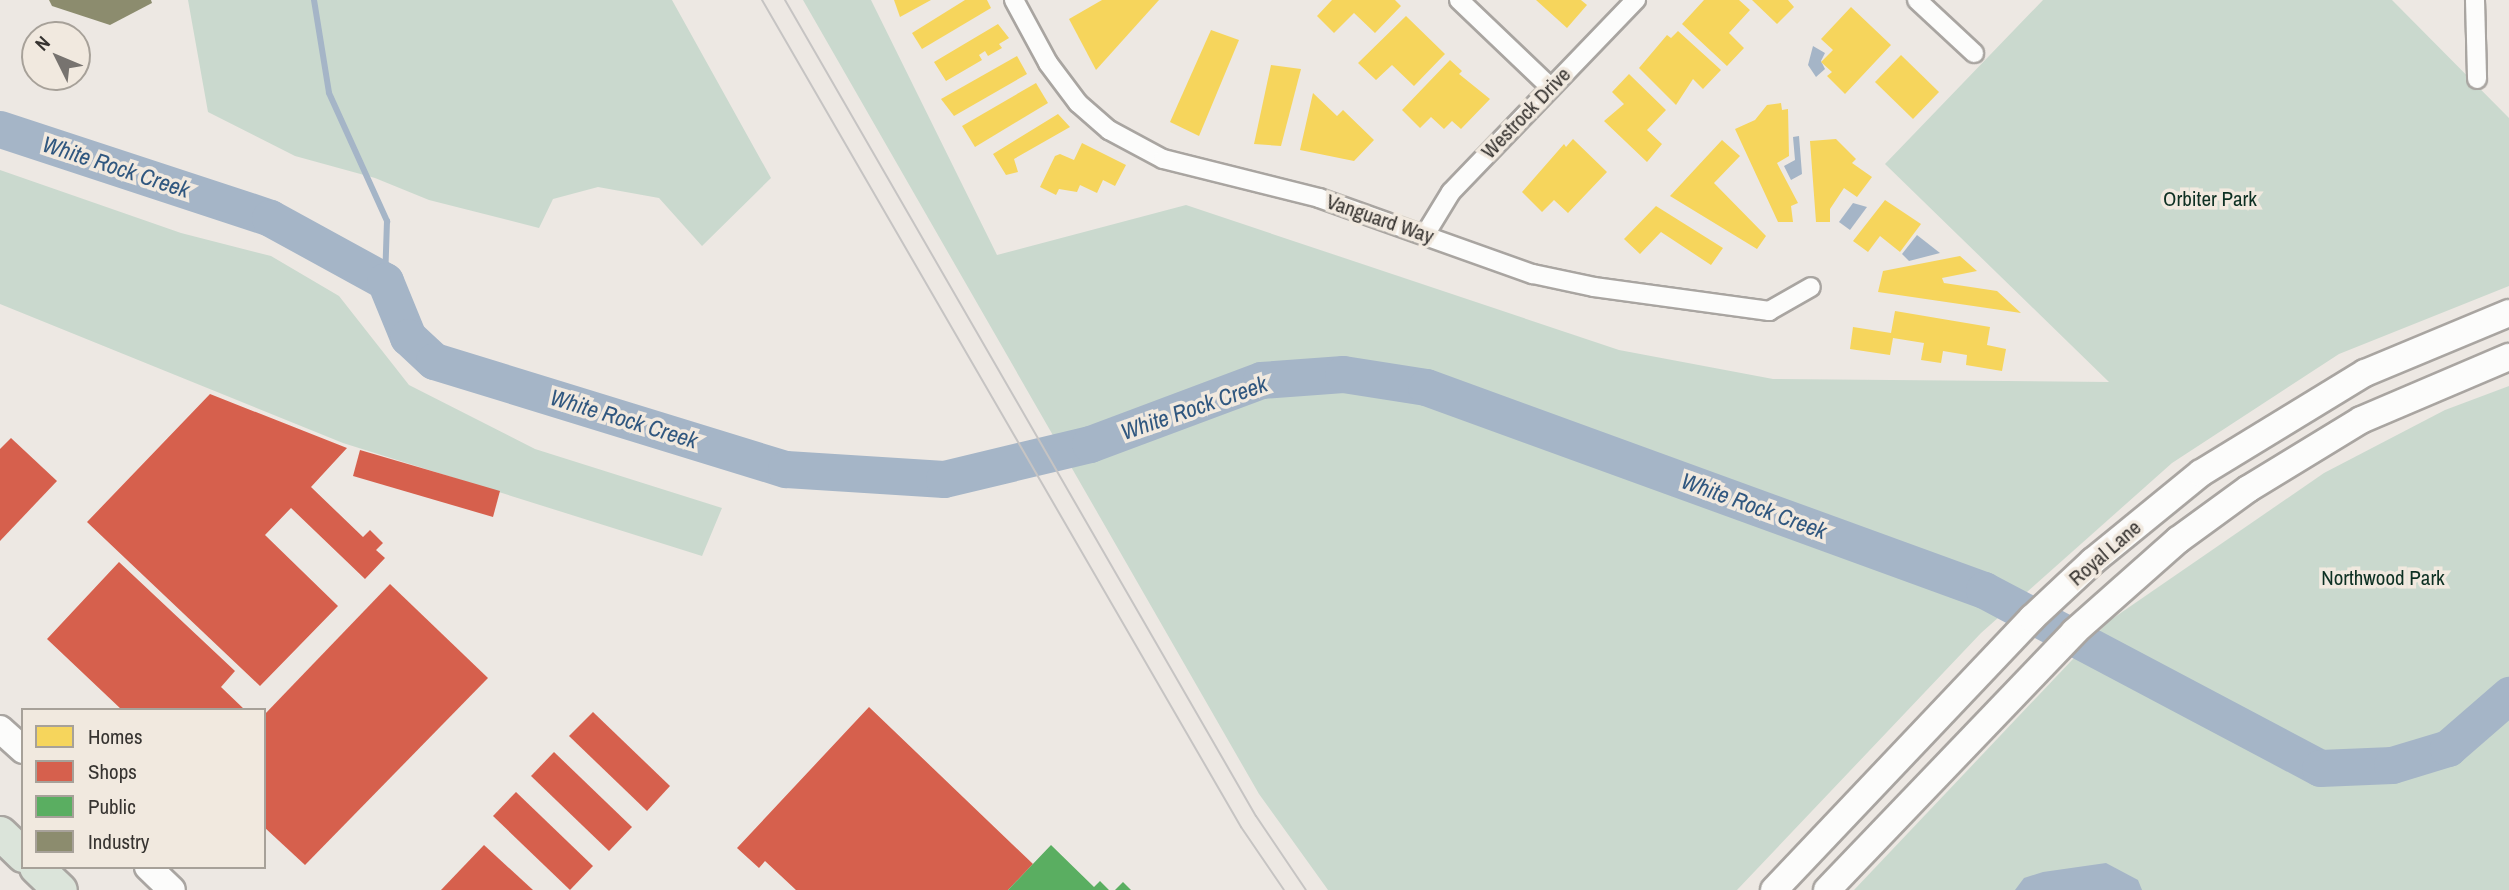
<!DOCTYPE html>
<html>
<head>
<meta charset="utf-8">
<style>
  body { margin:0 }
  #map { position:relative; width:2509px; height:890px; overflow:hidden; background:#ede8e3; font-family:"Archivo Narrow",sans-serif }
  div>[style] { position:absolute }
  [style*='--x'] { left:calc(var(--x)*1px); top:calc(var(--y)*1px); width:calc(var(--w)*1px); rotate:calc(var(--a)*1deg) }
  .green>* { inset:0; background:#cad9ce }
  .water>* { inset:0; background:#a5b5c7 }
  .homes>* { inset:0; background:#f6d55c }
  .shops>* { inset:0; background:#d6604d }
  .public>* { inset:0; background:#5aae61 }
  .industry>* { inset:0; background:#8c8c6e }
  .stream>* { height:6px; margin:-3px; padding:0 3px; transform-origin:3px; border-radius:3px; background:#a5b5c7 }
  .river>* { height:37px; margin:-18.5px; padding:0 18.5px; transform-origin:18.5px; border-radius:18.5px; background:#a5b5c7 }
  .roads { filter:drop-shadow(2px 0 #a9a5a1) drop-shadow(-2px 0 #a9a5a1) drop-shadow(0 2px #a9a5a1) drop-shadow(0 -2px #a9a5a1) }
  .street>* { height:18px; margin:-9px; padding:0 9px; transform-origin:9px; border-radius:9px; background:#fcfcfb }
  .secondary>* { height:26px; margin:-13px; padding:0 13px; transform-origin:13px; border-radius:13px; background:#fcfcfb }
  .highway>* { height:33px; margin:-16.5px; padding:0 16.5px; transform-origin:16.5px; border-radius:16.5px; background:#dbe4da }
  .tram>* { height:2px; margin:-1px; padding:0 1px; transform-origin:1px; border-radius:1px; background:#c6c4c3 }
  span { translate:-50% -50%; white-space:nowrap; text-align:center; line-height:1.15; -webkit-text-stroke:7px #f1e9df; paint-order:stroke }
  .street-label { font-size:21px; color:#373431 }
  .park-label { font-size:21px; color:#0d3023 }
  .water-label { font-size:23px; color:#30577f; font-style:italic }
  .legend { position:absolute; left:21px; top:708px; width:245px; height:161px; box-sizing:border-box; background:#f1e9df; border:2px solid #a7a199; margin:0; padding:9px 12px; list-style:none; font-size:21px; color:#373431 }
  .legend li { display:flex; align-items:center; gap:14px; height:35px }
  .legend b { width:35px; border:2px solid #a7a199 }
  .north { position:absolute; left:21px; top:21px; width:70px; height:70px; box-sizing:border-box; background:#f1e9df; border:2px solid #a7a199; border-radius:50%; rotate:313deg; font-size:19px; font-weight:700; line-height:28px; text-align:center; color:#373431 }
  .north::after { content:''; display:block; margin:auto; width:24px; height:32px; background:#77736f; clip-path:polygon(50% 0,100% 100%,50% 72%,0 100%) }
</style>
</head>
<body>
<div id="map">
  <div class="green">
    <div style="clip-path:polygon(188px 0,672px 0,771px 178px,702px 246px,659px 198px,598px 187px,553px 199px,539px 228px,429px 200px,375px 178px,295px 156px,208px 112px)"></div>
    <div style="clip-path:polygon(803px 0,871px 0,997px 255px,1186px 205px,1619px 350px,1773px 379px,2109px 382px,1885px 164px,2043px 0,2392px 0,2509px 118px,2509px 286px,2339px 354px,2172px 463px,1981px 633px,1737px 890px,1328px 890px,1259px 794px)"></div>
    <div style="clip-path:polygon(0 170px,181px 233px,271px 256px,339px 296px,409px 385px,535px 449px,722px 508px,702px 556px,343px 443px,0 304px)"></div>
    <div style="clip-path:polygon(2509px 386px,2509px 890px,1854px 890px,2109px 621px,2324px 473px,2445px 410px)"></div>
  </div>
  <div class="water">
    <div style="clip-path:polygon(1813px 46px,1825px 53px,1821px 61px,1825px 69px,1816px 77px,1808px 65px)"></div>
    <div style="clip-path:polygon(1799px 136px,1802px 174px,1791px 180px,1784px 166px,1795px 160px,1793px 137px)"></div>
    <div style="clip-path:polygon(1853px 203px,1867px 207px,1850px 230px,1839px 222px)"></div>
    <div style="clip-path:polygon(1917px 235px,1940px 253px,1909px 261px,1902px 254px)"></div>
    <div style="clip-path:polygon(2106px 863px,2138px 880px,2142px 890px,2015px 890px,2024px 878px,2043px 872px)"></div>
  </div>
  <div class="homes">
    <div style="clip-path:polygon(894px 0,931px 0,900px 17px)"></div>
    <div style="clip-path:polygon(965px 0,987px 0,991px 8px,922px 49px,912px 33px)"></div>
    <div style="clip-path:polygon(1102px 0,1159px 0,1096px 70px,1069px 19px)"></div>
    <div style="clip-path:polygon(1332px 0,1395px 0,1401px 6px,1375px 33px,1354px 13px,1334px 33px,1317px 16px)"></div>
    <div style="clip-path:polygon(1536px 0,1581px 0,1587px 5px,1567px 28px)"></div>
    <div style="clip-path:polygon(1704px 0,1739px 0,1750px 10px,1729px 33px,1744px 48px,1727px 66px,1682px 24px)"></div>
    <div style="clip-path:polygon(1752px 0,1788px 0,1794px 7px,1777px 24px)"></div>
    <div style="clip-path:polygon(1851px 7px,1891px 45px,1845px 94px,1827px 76px,1832px 72px,1821px 62px,1833px 50px,1821px 39px)"></div>
    <div style="clip-path:polygon(1406px 16px,1445px 54px,1414px 86px,1392px 65px,1376px 80px,1358px 63px)"></div>
    <div style="clip-path:polygon(998px 24px,1009px 38px,999px 44px,1002px 48px,988px 56px,985px 51px,979px 55px,982px 60px,946px 81px,934px 62px)"></div>
    <div style="clip-path:polygon(1211px 30px,1239px 40px,1199px 136px,1170px 122px)"></div>
    <div style="clip-path:polygon(1678px 31px,1721px 70px,1703px 89px,1693px 79px,1676px 105px,1639px 68px,1667px 35px,1671px 38px)"></div>
    <div style="clip-path:polygon(1901px 55px,1939px 92px,1913px 119px,1875px 82px)"></div>
    <div style="clip-path:polygon(1017px 56px,1027px 74px,954px 116px,941px 99px)"></div>
    <div style="clip-path:polygon(1450px 60px,1462px 71px,1459px 74px,1490px 99px,1461px 129px,1452px 121px,1444px 129px,1431px 117px,1420px 128px,1402px 110px)"></div>
    <div style="clip-path:polygon(1271px 65px,1301px 69px,1281px 146px,1254px 144px)"></div>
    <div style="clip-path:polygon(1629px 74px,1666px 110px,1647px 130px,1662px 144px,1647px 162px,1604px 121px,1624px 104px,1612px 92px)"></div>
    <div style="clip-path:polygon(1036px 83px,1048px 103px,975px 147px,962px 126px)"></div>
    <div style="clip-path:polygon(1313px 93px,1337px 116px,1343px 110px,1374px 140px,1354px 161px,1300px 150px)"></div>
    <div style="clip-path:polygon(1781px 103px,1782px 110px,1788px 109px,1789px 156px,1777px 163px,1798px 203px,1791px 206px,1793px 222px,1778px 222px,1735px 129px,1755px 120px,1767px 105px)"></div>
    <div style="clip-path:polygon(1058px 114px,1070px 127px,1014px 159px,1018px 172px,1006px 175px,993px 154px)"></div>
    <div style="clip-path:polygon(1573px 139px,1607px 172px,1568px 213px,1554px 200px,1542px 212px,1522px 192px,1564px 144px,1566px 147px)"></div>
    <div style="clip-path:polygon(1836px 139px,1856px 159px,1852px 163px,1872px 177px,1857px 197px,1844px 188px,1830px 209px,1830px 222px,1816px 222px,1810px 141px)"></div>
    <div style="clip-path:polygon(1722px 140px,1740px 156px,1714px 183px,1766px 236px,1757px 249px,1670px 196px)"></div>
    <div style="clip-path:polygon(1082px 143px,1126px 165px,1115px 186px,1103px 180px,1097px 193px,1080px 185px,1077px 192px,1059px 189px,1056px 195px,1040px 187px,1055px 156px,1060px 154px,1074px 160px)"></div>
    <div style="clip-path:polygon(1885px 200px,1921px 224px,1900px 252px,1880px 236px,1868px 252px,1853px 241px)"></div>
    <div style="clip-path:polygon(1656px 206px,1723px 248px,1711px 265px,1661px 232px,1640px 254px,1624px 239px)"></div>
    <div style="clip-path:polygon(1960px 256px,1977px 271px,1942px 278px,1944px 283px,1997px 291px,2021px 313px,1878px 292px,1883px 271px)"></div>
    <div style="clip-path:polygon(1895px 311px,1990px 327px,1987px 345px,2006px 349px,2002px 371px,1966px 365px,1967px 355px,1943px 351px,1941px 363px,1921px 360px,1924px 343px,1893px 338px,1890px 355px,1850px 349px,1853px 327px,1891px 333px)"></div>
  </div>
  <div class="shops">
    <div style="clip-path:polygon(210px 394px,347px 448px,311px 487px,363px 537px,370px 530px,383px 543px,376px 550px,385px 558px,365px 579px,291px 508px,265px 535px,338px 606px,260px 686px,87px 522px)"></div>
    <div style="clip-path:polygon(11px 438px,57px 481px,0 541px,0 449px)"></div>
    <div style="clip-path:polygon(360px 450px,500px 491px,493px 517px,353px 476px)"></div>
    <div style="clip-path:polygon(119px 562px,235px 671px,221px 687px,245px 710px,122px 710px,47px 639px)"></div>
    <div style="clip-path:polygon(390px 584px,488px 678px,305px 865px,264px 827px,264px 715px)"></div>
    <div style="clip-path:polygon(869px 707px,1033px 864px,1008px 890px,796px 890px,765px 861px,759px 868px,737px 848px)"></div>
    <div style="clip-path:polygon(593px 712px,670px 786px,647px 811px,569px 736px)"></div>
    <div style="clip-path:polygon(554px 752px,632px 827px,609px 851px,531px 776px)"></div>
    <div style="clip-path:polygon(516px 792px,593px 866px,570px 890px,493px 816px)"></div>
    <div style="clip-path:polygon(484px 845px,533px 890px,441px 890px)"></div>
  </div>
  <div class="public">
    <div style="clip-path:polygon(1051px 845px,1094px 887px,1100px 881px,1109px 890px,1008px 890px)"></div>
    <div style="clip-path:polygon(1123px 882px,1131px 890px,1115px 890px)"></div>
  </div>
  <div class="industry">
    <div style="clip-path:polygon(49px 0,151px 0,152px 3px,110px 25px,52px 6px)"></div>
  </div>
  <div class="stream">
    <div style="--x:314;--y:0;--w:94;--a:80.8"></div>
    <div style="--x:329;--y:93;--w:141;--a:65.6"></div>
    <div style="--x:387;--y:221;--w:60;--a:91.9"></div>
  </div>
  <div class="river">
    <div style="--x:0;--y:129;--w:284;--a:18.2"></div>
    <div style="--x:270;--y:218;--w:131;--a:28.7"></div>
    <div style="--x:385;--y:281;--w:61;--a:67.7"></div>
    <div style="--x:408;--y:337;--w:35;--a:43"></div>
    <div style="--x:434;--y:361;--w:368;--a:17.1"></div>
    <div style="--x:786;--y:469;--w:158;--a:3.6"></div>
    <div style="--x:944;--y:479;--w:150;--a:-13.5"></div>
    <div style="--x:1090;--y:444;--w:183;--a:-20.5"></div>
    <div style="--x:1261;--y:380;--w:82;--a:-4.2"></div>
    <div style="--x:1343;--y:374;--w:84;--a:8.9"></div>
    <div style="--x:1426;--y:387;--w:594;--a:19.99"></div>
    <div style="--x:1984;--y:590;--w:380;--a:27.9"></div>
    <div style="--x:2320;--y:768;--w:72;--a:-2.4"></div>
    <div style="--x:2392;--y:765;--w:59;--a:-16.9"></div>
    <div style="--x:2448;--y:748;--w:81;--a:-41"></div>
  </div>
  <div class="roads">
    <div class="street">
      <div style="--x:1014;--y:0;--w:72;--a:61.6"></div>
      <div style="--x:1048;--y:63;--w:50;--a:53.1"></div>
      <div style="--x:1078;--y:103;--w:41;--a:41.1"></div>
      <div style="--x:1109;--y:130;--w:61;--a:28.2"></div>
      <div style="--x:1163;--y:159;--w:161;--a:14"></div>
      <div style="--x:1319;--y:198;--w:227;--a:19.6"></div>
      <div style="--x:1533;--y:274;--w:62;--a:12"></div>
      <div style="--x:1594;--y:287;--w:177;--a:7.8"></div>
      <div style="--x:1769;--y:311;--w:48;--a:-29.7"></div>
      <div style="--x:1459;--y:0;--w:126;--a:43.7"></div>
      <div style="--x:1917;--y:0;--w:78;--a:42.9"></div>
      <div style="--x:2475;--y:0;--w:79;--a:88.5"></div>
      <div style="--x:1426;--y:233;--w:48;--a:-58.6"></div>
      <div style="--x:1451;--y:192;--w:267;--a:-46.1"></div>
    </div>
    <div class="secondary">
      <div style="--x:0;--y:729;--w:31;--a:42"></div>
      <div style="--x:148;--y:867;--w:33;--a:44"></div>
      <div style="--x:1774;--y:890;--w:375;--a:-46.5"></div>
      <div style="--x:2032;--y:618;--w:83;--a:-43.1"></div>
      <div style="--x:2093;--y:561;--w:139;--a:-39.2"></div>
      <div style="--x:2201;--y:473;--w:192;--a:-31.4"></div>
      <div style="--x:2365;--y:373;--w:156;--a:-22.6"></div>
      <div style="--x:1827;--y:890;--w:357;--a:-46.2"></div>
      <div style="--x:2074;--y:632;--w:139;--a:-41.5"></div>
      <div style="--x:2178;--y:540;--w:87;--a:-36.1"></div>
      <div style="--x:2248;--y:489;--w:132;--a:-31.4"></div>
      <div style="--x:2361;--y:420;--w:161;--a:-23.1"></div>
    </div>
    <div class="highway">
      <div style="--x:0;--y:833;--w:32;--a:44"></div>
      <div style="--x:36;--y:867;--w:33;--a:44"></div>
    </div>
  </div>
  <div class="tram">
    <div style="--x:762;--y:0;--w:956;--a:59.92"></div>
    <div style="--x:1241;--y:827;--w:76;--a:55.7"></div>
    <div style="--x:785;--y:0;--w:942;--a:60.01"></div>
    <div style="--x:1256;--y:816;--w:89;--a:56"></div>
  </div>
  <div class="street-label">
    <span style="left:1526px;top:113px;rotate:-46deg">Westrock Drive</span>
    <span style="left:1380px;top:219px;rotate:19deg">Vanguard Way</span>
    <span style="left:2105px;top:553px;rotate:-41deg">Royal Lane</span>
  </div>
  <div class="park-label">
    <span style="left:2210px;top:199px">Orbiter Park</span>
    <span style="left:2383px;top:578px">Northwood Park</span>
  </div>
  <div class="water-label">
    <span style="left:116px;top:167px;rotate:18deg">White Rock Creek</span>
    <span style="left:1194px;top:408px;rotate:-19deg">White Rock Creek</span>
    <span style="left:624px;top:419px;rotate:17deg">White Rock Creek</span>
    <span style="left:1754px;top:506px;rotate:20deg">White Rock Creek</span>
  </div>
  <ul class="legend">
  <li><b style="height:19px;background:#f6d55c"></b>Homes</li>
  <li><b style="height:19px;background:#d6604d"></b>Shops</li>
  <li><b style="height:19px;background:#5aae61"></b>Public</li>
  <li><b style="height:19px;background:#8c8c6e"></b>Industry</li>
  </ul>
  <div class="north">N</div>
</div>
</body>
</html>
